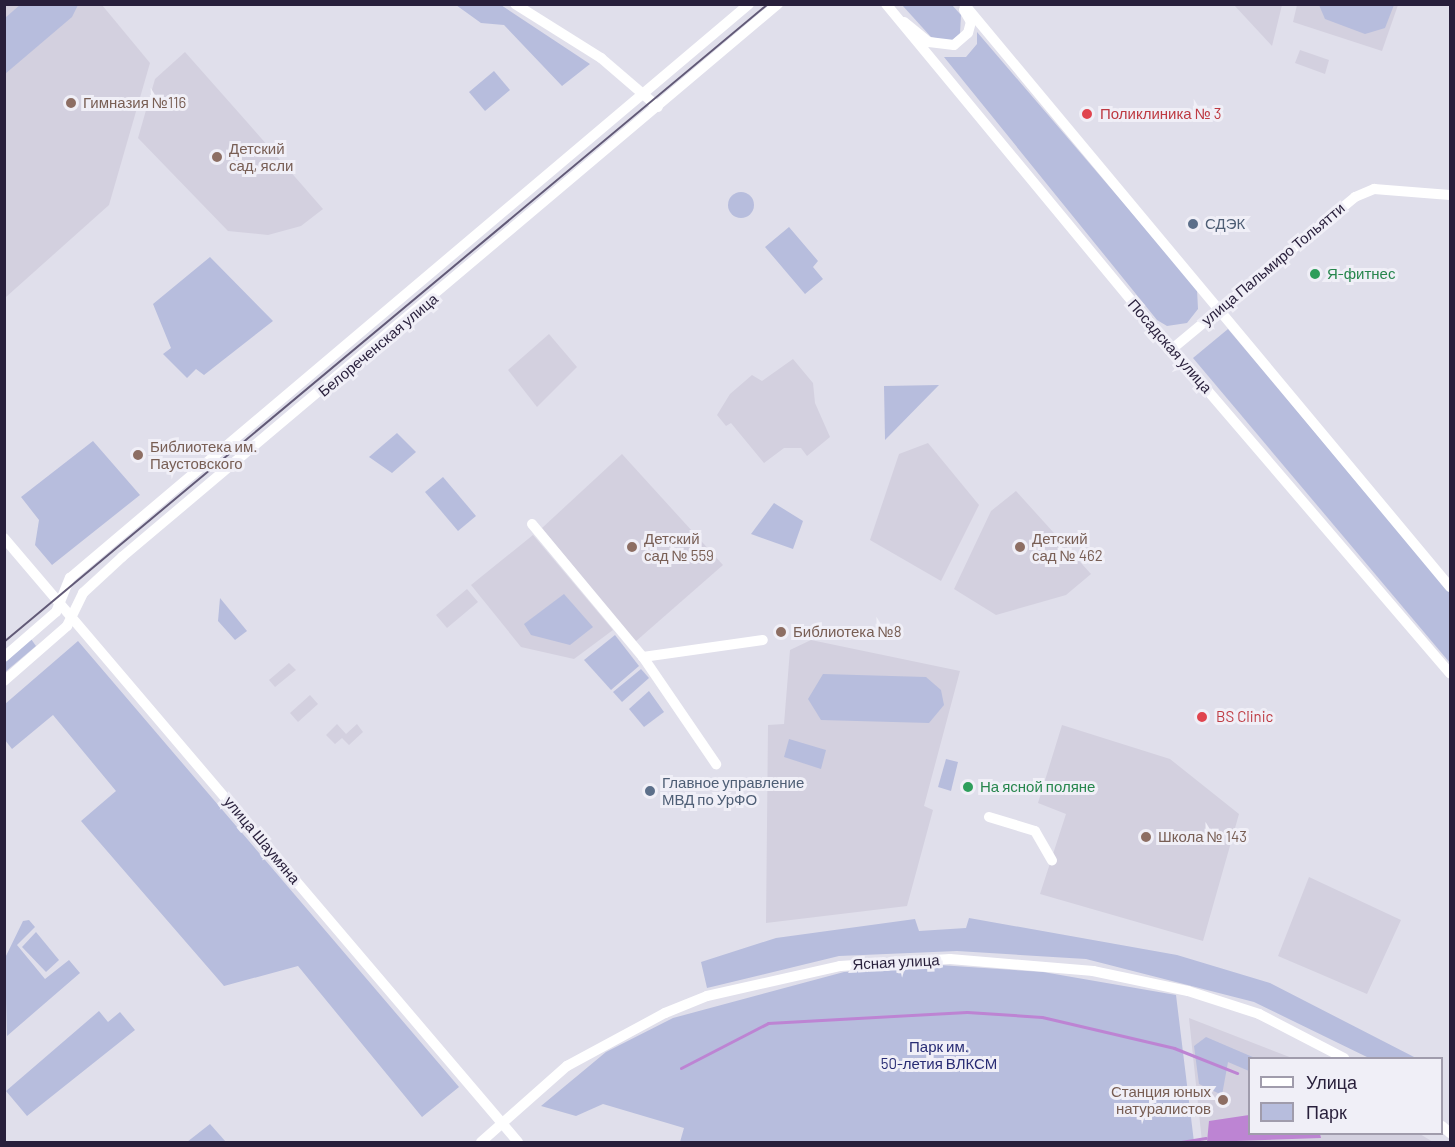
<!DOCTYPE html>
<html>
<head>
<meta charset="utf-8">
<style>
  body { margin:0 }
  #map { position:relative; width:1455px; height:1147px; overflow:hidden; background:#e0dfeb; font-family:Barlow,sans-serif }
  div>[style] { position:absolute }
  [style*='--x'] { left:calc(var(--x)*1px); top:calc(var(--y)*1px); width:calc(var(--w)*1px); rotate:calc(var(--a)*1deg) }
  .built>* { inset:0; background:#d3d0df }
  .green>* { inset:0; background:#b7bddd }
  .round { border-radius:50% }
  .water>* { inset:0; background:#bd84d3 }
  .stream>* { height:3px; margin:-1.5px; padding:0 1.5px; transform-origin:1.5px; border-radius:1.5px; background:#bd84d3 }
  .minor>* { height:10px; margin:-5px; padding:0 5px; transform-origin:5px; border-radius:5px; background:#fff }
  .tram>* { height:1.5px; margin:-0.75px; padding:0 0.75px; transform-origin:0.75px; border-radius:0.75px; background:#625a77 }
  .dots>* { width:16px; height:16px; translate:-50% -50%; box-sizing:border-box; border:3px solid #f0eff7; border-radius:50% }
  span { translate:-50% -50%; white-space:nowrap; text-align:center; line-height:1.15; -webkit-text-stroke:6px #f0eff7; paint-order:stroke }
  .education-label { font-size:15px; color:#785e54 }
  .left { translate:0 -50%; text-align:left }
  .right { translate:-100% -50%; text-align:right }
  .health-label { font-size:15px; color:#be3a42 }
  .service-label { font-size:15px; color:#4e5e75 }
  .street-label { font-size:15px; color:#281f3b }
  .leisure-label { font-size:15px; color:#27864d }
  .park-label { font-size:15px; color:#282c74 }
  .frame { position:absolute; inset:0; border:6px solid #281f3b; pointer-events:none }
  .legend { position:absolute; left:1248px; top:1057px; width:195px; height:78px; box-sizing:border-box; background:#f0eff7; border:2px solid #a09cac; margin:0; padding:8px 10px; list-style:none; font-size:18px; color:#281f3b }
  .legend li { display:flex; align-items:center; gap:12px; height:30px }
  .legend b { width:30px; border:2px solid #a09cac }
</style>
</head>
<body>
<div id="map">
  <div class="built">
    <div style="clip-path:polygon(4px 5px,102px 5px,150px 63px,109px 205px,6px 297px)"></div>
    <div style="clip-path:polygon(1234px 5px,1282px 5px,1272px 46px)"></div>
    <div style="clip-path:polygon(1297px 5px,1398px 5px,1382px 51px,1293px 22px)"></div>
    <div style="clip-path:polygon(1300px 50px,1329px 60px,1325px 74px,1295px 63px)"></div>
    <div style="clip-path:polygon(185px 52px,247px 122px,323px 209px,301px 226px,268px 235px,228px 231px,138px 138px,155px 79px)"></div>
    <div style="clip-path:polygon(549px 334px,577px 367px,537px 407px,508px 370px)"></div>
    <div style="clip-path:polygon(793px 359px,813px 383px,815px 403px,830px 437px,807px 456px,801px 448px,784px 448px,764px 463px,731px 423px,726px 426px,717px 415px,730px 394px,752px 375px,762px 381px)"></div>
    <div style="clip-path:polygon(928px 443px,979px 505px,941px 581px,870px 540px,899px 454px)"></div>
    <div style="clip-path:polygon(622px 454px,723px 565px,635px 642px,542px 528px)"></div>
    <div style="clip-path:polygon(1016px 491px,1091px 574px,1066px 595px,996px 615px,954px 589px,991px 511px)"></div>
    <div style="clip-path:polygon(533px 535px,613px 630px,574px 659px,521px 647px,471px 585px)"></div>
    <div style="clip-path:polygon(467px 589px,478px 602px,447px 628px,436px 615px)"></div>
    <div style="clip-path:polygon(811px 640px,960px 671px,924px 806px,933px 810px,907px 906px,766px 923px,768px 725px,784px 724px,790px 650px)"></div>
    <div style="clip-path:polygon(289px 663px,296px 670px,275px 687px,269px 680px)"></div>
    <div style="clip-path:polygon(310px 695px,318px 704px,298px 722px,290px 713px)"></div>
    <div style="clip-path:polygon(337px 724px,346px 734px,357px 724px,363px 732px,349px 745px,342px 738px,335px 744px,326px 735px)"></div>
    <div style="clip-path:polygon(1062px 725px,1170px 759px,1239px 814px,1203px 941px,1040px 894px,1066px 814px,1038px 803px)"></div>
    <div style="clip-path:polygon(1309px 877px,1401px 920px,1367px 994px,1278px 956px)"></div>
    <div style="clip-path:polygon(1189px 1018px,1292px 1058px,1250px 1058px,1250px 1134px,1420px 1134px,1433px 1142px,1202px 1142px)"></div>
  </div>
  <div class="green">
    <div style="clip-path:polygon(21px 4px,78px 5px,72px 17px,5px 74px,5px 18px)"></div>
    <div style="clip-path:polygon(456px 5px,501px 5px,590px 64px,562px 86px,504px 25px,481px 23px)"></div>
    <div style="clip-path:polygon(902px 5px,952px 5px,961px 15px,960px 34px,950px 42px,931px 37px)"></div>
    <div style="clip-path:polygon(1319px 5px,1319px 4px,1394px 5px,1385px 28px,1365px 34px,1325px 19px)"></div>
    <div style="clip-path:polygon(977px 32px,1197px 289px,1198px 309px,1187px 323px,1167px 326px,1157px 320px,944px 57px,966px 57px,977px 44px)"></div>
    <div style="clip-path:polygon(494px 71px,510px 90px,485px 111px,469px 92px)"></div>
    <div class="round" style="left:728px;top:192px;width:26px;height:26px"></div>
    <div style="clip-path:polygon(789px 227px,818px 261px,813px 267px,823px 279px,805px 294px,765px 247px)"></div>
    <div style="clip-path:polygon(210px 257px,273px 321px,204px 375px,196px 369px,187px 378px,163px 354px,171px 348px,153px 304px)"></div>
    <div style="clip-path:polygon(1228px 329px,1450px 593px,1450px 663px,1193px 358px)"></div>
    <div style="clip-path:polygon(939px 385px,885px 440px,884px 386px)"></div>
    <div style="clip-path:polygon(397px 433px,416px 452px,392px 473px,369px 457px)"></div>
    <div style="clip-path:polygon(93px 441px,140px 495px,52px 565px,35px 545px,39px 520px,21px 497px)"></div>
    <div style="clip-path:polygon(443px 477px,476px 516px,458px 531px,425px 492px)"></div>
    <div style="clip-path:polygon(774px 503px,803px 521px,793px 549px,751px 534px)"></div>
    <div style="clip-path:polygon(564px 594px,593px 627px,570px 645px,531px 635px,524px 624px)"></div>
    <div style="clip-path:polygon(220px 598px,247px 631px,235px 640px,218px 621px)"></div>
    <div style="clip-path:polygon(615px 635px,639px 666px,611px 690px,584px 660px)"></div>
    <div style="clip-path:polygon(31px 639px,36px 646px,5px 672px,5px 662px)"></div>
    <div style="clip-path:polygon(78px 641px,459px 1087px,422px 1117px,298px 966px,224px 986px,81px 821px,116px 791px,53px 715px,12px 749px,5px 740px,5px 704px)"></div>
    <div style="clip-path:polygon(641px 669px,649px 678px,622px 702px,613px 692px)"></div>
    <div style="clip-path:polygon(823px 674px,926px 677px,941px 690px,944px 705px,929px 723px,821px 720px,808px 699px)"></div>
    <div style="clip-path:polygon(649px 691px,664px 712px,644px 727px,629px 709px)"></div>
    <div style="clip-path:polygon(789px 739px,826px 750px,821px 769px,784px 757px)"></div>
    <div style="clip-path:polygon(946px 759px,958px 762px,951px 791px,938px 787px)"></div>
    <div style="clip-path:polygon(969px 918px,1177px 955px,1270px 983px,1416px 1058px,1369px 1058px,1254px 1002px,1086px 959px,957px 951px,839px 956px,707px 988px,701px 962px,776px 938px,915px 919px,919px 931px,966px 928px)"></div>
    <div style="clip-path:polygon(29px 920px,35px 927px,17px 945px,45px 979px,69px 960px,80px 973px,7px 1036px,5px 958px,23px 921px)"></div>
    <div style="clip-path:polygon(36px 932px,59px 960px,46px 972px,22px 947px)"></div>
    <div style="clip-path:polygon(939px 965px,1043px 972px,1176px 995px,1194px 1142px,680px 1142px,684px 1128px,603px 1104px,576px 1116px,541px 1106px,606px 1052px,673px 1018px,844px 972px)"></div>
    <div style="clip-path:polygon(99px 1011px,108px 1022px,120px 1012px,135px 1030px,27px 1116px,6px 1091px)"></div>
    <div style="clip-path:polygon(1206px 1037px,1255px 1058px,1250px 1058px,1249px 1071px,1228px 1062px,1222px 1095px,1199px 1084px,1194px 1046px)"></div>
    <div style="clip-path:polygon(210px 1124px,226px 1142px,187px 1142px)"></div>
  </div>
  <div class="water">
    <div style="clip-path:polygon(1249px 1115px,1250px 1134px,1320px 1134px,1321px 1138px,1207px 1142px,1209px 1121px)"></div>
  </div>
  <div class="stream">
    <div style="--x:681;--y:1068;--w:98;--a:-27.3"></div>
    <div style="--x:768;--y:1023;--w:199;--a:-3.2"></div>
    <div style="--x:967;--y:1012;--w:75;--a:3.8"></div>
    <div style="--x:1042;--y:1017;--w:136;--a:13.2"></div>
    <div style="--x:1174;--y:1048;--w:68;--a:21.6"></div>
    <div style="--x:1181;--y:1142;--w:25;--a:-9"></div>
  </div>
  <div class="minor">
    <div style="--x:515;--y:4;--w:102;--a:32.1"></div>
    <div style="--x:601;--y:58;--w:75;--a:40.7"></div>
    <div style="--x:886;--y:4;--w:420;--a:50.4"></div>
    <div style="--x:1154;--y:328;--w:455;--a:49.4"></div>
    <div style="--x:964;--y:4;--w:759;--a:50.18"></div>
    <div style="--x:904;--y:22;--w:32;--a:39"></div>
    <div style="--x:929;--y:42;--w:25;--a:7"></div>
    <div style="--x:954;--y:45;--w:18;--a:-41"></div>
    <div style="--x:968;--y:33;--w:11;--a:-75"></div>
    <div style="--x:971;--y:22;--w:14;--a:-120"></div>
    <div style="--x:1172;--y:349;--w:238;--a:-39.7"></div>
    <div style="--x:1355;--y:197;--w:21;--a:-23"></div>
    <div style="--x:1374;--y:189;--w:76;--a:4.5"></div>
    <div style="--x:532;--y:524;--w:173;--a:50.2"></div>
    <div style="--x:643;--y:657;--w:121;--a:-8.1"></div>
    <div style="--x:4;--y:538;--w:793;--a:49.6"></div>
    <div style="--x:4;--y:657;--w:69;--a:-40.9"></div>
    <div style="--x:56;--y:612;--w:37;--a:-68"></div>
    <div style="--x:70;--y:578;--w:889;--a:-40.21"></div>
    <div style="--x:643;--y:657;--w:130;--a:55.7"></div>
    <div style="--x:4;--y:681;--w:84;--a:-41.1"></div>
    <div style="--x:67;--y:626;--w:37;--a:-64"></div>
    <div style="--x:83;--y:593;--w:53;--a:-42.7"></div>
    <div style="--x:122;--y:557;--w:858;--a:-40.13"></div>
    <div style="--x:989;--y:817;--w:48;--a:16.9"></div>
    <div style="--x:1035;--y:831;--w:34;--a:60"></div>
    <div style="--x:1442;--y:1126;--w:11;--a:41"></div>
    <div style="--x:481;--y:1142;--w:115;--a:-41.5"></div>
    <div style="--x:567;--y:1066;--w:111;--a:-28.4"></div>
    <div style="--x:665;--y:1013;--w:45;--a:-22"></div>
    <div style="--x:707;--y:996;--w:136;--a:-12.7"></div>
    <div style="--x:840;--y:966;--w:110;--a:-3.6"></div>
    <div style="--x:950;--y:959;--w:144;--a:4.8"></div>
    <div style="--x:1093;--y:971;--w:97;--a:11.9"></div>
    <div style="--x:1188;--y:991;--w:75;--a:17.9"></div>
    <div style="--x:1259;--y:1014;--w:96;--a:27.4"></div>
  </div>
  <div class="tram">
    <div style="--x:4;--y:642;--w:995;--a:-39.86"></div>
  </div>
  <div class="dots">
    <div style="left:71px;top:103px;background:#8d6e63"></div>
    <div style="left:1087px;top:114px;background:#e0444e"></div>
    <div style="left:217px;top:157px;background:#8d6e63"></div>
    <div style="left:1193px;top:224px;background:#5c6f8a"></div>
    <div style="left:1315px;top:274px;background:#2e9e5b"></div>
    <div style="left:138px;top:455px;background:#8d6e63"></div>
    <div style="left:632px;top:547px;background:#8d6e63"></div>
    <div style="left:1020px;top:547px;background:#8d6e63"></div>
    <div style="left:781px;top:632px;background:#8d6e63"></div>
    <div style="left:1202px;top:717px;background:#e0444e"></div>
    <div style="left:968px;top:787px;background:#2e9e5b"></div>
    <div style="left:650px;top:791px;background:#5c6f8a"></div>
    <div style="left:1146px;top:837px;background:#8d6e63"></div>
    <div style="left:1223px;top:1100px;background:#8d6e63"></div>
  </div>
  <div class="education-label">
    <span class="left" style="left:83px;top:103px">Гимназия №116</span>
    <span class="left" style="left:229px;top:157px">Детский<br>сад, ясли</span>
    <span class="left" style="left:150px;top:455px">Библиотека им.<br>Паустовского</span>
    <span class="left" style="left:644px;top:547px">Детский<br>сад № 559</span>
    <span class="left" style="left:1032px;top:547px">Детский<br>сад № 462</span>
    <span class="left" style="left:793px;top:632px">Библиотека №8</span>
    <span class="left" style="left:1158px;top:837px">Школа № 143</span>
    <span class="right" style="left:1211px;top:1100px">Станция юных<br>натуралистов</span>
  </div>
  <div class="health-label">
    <span class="left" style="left:1100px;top:114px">Поликлиника № 3</span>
    <span class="left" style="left:1216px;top:717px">BS Clinic</span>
  </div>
  <div class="service-label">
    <span class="left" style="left:1205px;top:224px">СДЭК</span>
    <span class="left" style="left:662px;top:791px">Главное управление<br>МВД по УрФО</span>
  </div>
  <div class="street-label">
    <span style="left:1273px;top:264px;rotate:-40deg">улица Пальмиро Тольятти</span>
    <span style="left:378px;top:345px;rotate:-40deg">Белореченская улица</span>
    <span style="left:1170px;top:346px;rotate:49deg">Посадская улица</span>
    <span style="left:262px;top:840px;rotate:50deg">улица Шаумяна</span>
    <span style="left:896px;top:962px;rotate:-3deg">Ясная улица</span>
  </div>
  <div class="leisure-label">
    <span class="left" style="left:1327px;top:274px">Я-фитнес</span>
    <span class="left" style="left:980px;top:787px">На ясной поляне</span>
  </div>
  <div class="park-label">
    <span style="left:939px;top:1055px">Парк им.<br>50-летия ВЛКСМ</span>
  </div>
  <div class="frame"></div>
  <ul class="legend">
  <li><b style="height:8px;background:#fff"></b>Улица</li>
  <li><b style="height:16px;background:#b7bddd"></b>Парк</li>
  </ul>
</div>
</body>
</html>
